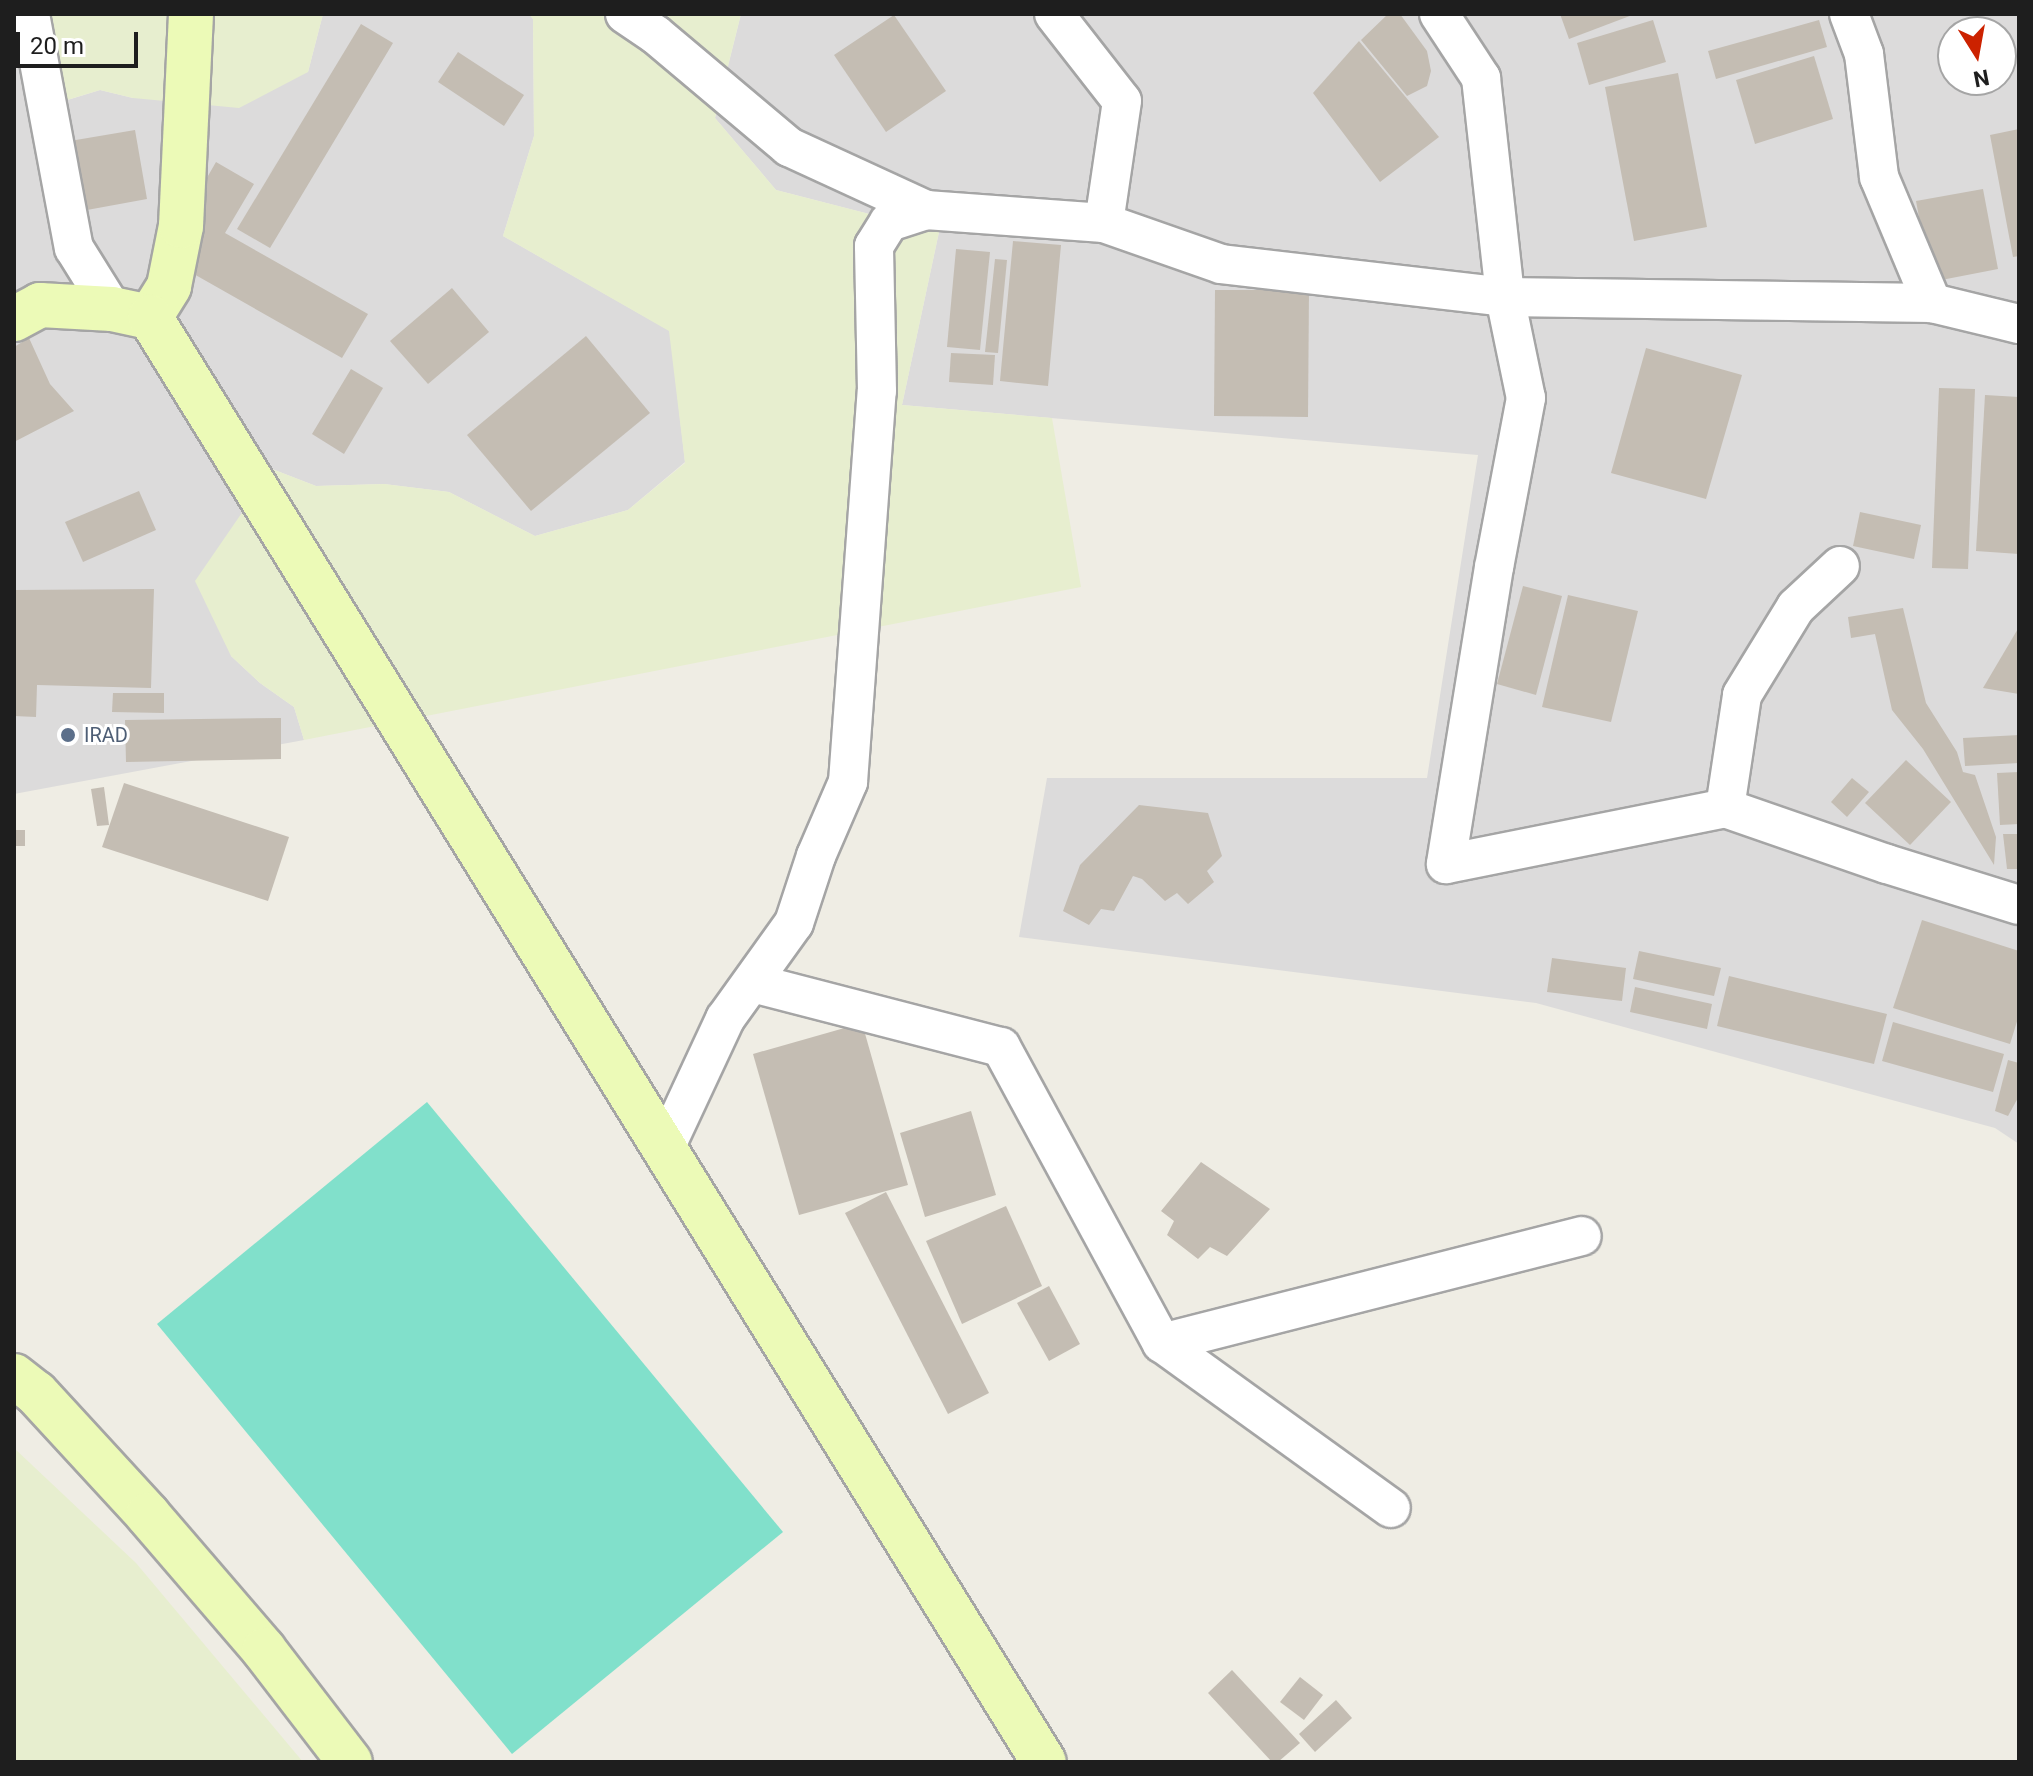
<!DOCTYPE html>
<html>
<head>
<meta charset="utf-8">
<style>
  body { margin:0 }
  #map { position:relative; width:2033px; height:1776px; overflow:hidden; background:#efede4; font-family:Roboto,sans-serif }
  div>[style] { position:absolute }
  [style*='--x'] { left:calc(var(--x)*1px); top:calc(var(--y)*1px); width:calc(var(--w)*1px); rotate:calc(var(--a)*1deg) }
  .residential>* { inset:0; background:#dcdbdb }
  .farmland>* { inset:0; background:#e7eecf }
  .pitch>* { inset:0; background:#81e0cb }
  .building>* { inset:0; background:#c4bdb3 }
  .roads { filter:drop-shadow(2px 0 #a5a5a5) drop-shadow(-2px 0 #a5a5a5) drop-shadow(0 2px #a5a5a5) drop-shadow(0 -2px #a5a5a5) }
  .street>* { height:38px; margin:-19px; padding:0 19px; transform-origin:19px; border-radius:19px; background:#fff }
  .secondary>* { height:44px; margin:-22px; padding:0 22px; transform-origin:22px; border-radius:22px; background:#ecfab7 }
  .dots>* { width:22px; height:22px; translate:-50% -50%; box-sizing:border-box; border:4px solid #fff; border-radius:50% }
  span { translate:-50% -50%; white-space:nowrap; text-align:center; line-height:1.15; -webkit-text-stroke:6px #fff; paint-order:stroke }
  .service-label { font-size:20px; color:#4e5e75 }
  .left { translate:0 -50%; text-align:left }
  .frame { position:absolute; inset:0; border:16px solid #1e1e1e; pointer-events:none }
  .north { position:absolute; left:1937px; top:16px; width:80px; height:80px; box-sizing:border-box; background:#fff; border:2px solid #a5a5a5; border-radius:50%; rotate:169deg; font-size:22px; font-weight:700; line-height:32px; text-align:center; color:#1e1e1e }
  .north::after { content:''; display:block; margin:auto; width:28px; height:36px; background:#c20; clip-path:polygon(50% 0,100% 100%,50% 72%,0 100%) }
  .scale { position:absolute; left:16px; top:32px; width:122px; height:36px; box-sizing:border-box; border:4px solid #1e1e1e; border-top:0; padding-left:10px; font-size:24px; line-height:28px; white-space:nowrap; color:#1e1e1e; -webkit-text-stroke:6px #fff; paint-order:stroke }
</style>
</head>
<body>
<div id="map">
  <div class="residential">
    <div style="clip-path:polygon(14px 14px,45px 107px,100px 90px,133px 98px,308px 72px,323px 14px,529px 14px,533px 19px,534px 136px,503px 236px,670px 331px,685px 462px,628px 510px,535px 536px,449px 492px,384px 484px,316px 486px,272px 469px,231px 656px,260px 683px,294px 707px,304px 740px,14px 794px)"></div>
    <div style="clip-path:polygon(evenodd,741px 14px,2019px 14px,2019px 1144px,1995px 1128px,1536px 1003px,1019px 937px,1047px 778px,1427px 778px,1478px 455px,902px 405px,939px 232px,776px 190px,715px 118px,741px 14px,1953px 32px,2001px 32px,2001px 80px,1953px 80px,1953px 32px)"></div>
  </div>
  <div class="farmland">
    <div style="clip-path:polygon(18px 14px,323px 14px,308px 72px,239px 108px,133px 98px,100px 90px,44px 107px)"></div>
    <div style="clip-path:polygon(529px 14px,741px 14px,715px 118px,776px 190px,939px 232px,902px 405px,1052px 418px,1081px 587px,304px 740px,294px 707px,260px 683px,231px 656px,195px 581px,272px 469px,316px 486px,384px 484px,449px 492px,535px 536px,628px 510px,685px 463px,669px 331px,503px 236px,534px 136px,533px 19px)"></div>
    <div style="clip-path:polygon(14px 1448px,136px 1563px,303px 1762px,14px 1762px)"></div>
  </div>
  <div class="pitch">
    <div style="clip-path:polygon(427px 1102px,783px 1532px,512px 1754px,157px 1324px)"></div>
  </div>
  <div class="building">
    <div style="clip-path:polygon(1388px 14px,1400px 14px,1427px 51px,1431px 71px,1427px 86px,1407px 96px,1361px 40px)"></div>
    <div style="clip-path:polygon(1560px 14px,1635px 14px,1569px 39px)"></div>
    <div style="clip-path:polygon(894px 15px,946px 91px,886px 132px,834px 55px)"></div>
    <div style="clip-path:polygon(1653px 20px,1666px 62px,1589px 85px,1577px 43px)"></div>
    <div style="clip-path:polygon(1819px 20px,1827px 47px,1716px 79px,1708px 51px)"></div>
    <div style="clip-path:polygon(361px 24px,393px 43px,270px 248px,237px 229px)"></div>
    <div style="clip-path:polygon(1359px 41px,1439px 137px,1380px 182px,1313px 93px)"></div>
    <div style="clip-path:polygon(458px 52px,524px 95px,504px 126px,438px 82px)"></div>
    <div style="clip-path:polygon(1814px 56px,1833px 119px,1755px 144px,1736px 80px)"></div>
    <div style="clip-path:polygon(1678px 73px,1707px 227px,1634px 241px,1605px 87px)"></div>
    <div style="clip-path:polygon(2019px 129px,2019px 256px,2013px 257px,1990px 135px)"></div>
    <div style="clip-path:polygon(135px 130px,147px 199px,76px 212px,64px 142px)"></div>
    <div style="clip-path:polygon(216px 162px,254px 184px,225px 233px,368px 314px,342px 358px,162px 256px)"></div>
    <div style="clip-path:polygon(1983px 189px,1998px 269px,1931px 282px,1916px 201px)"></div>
    <div style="clip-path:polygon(1013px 241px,1061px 245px,1048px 386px,1000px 381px)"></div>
    <div style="clip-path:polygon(956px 249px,990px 252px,980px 350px,947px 347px)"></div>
    <div style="clip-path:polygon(995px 259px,1007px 260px,998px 353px,985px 352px)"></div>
    <div style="clip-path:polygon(452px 288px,489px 332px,428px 384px,390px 341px)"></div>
    <div style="clip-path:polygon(1215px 290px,1309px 290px,1308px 417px,1214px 416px)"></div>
    <div style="clip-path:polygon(586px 336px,650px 413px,531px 511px,467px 435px)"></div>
    <div style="clip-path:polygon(29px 338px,50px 384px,74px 411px,14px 442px,14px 347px)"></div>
    <div style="clip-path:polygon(1646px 348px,1742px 375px,1706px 499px,1611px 473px)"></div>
    <div style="clip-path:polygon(951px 353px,995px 355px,993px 385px,949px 382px)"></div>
    <div style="clip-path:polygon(351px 369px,383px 388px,344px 454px,312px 434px)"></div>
    <div style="clip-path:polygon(1939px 388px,1975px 389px,1968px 569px,1932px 568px)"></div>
    <div style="clip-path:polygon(1985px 395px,2019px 397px,2019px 554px,1976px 551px)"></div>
    <div style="clip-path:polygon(139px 491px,156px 530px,83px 562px,65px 522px)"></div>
    <div style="clip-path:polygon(1860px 512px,1921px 525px,1914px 559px,1853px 546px)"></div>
    <div style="clip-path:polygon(1523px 586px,1562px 596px,1536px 695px,1497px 684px)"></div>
    <div style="clip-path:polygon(154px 589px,151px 688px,37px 685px,36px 717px,14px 716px,14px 590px)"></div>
    <div style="clip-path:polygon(1568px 595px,1638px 611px,1611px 722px,1542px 707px)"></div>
    <div style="clip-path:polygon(1903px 608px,1926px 703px,1957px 752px,1963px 772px,1975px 775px,1996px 837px,1994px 865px,1923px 749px,1892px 710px,1875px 634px,1851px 638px,1848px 617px)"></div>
    <div style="clip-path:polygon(2019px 627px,2019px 694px,1983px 688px)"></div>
    <div style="clip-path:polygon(113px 693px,164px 693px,164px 713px,112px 712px)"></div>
    <div style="clip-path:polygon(281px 718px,281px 759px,126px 762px,125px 720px)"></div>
    <div style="clip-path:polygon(2019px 735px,2019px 763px,1965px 766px,1963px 738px)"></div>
    <div style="clip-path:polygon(1906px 760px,1951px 802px,1910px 845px,1865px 803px)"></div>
    <div style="clip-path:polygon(2019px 772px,2019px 824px,2000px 825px,1997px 773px)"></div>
    <div style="clip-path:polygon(1852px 778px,1869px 792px,1847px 817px,1831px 802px)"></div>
    <div style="clip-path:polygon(124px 783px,289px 837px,268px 901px,102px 847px)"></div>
    <div style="clip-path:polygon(104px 787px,109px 825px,97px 826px,91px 789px)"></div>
    <div style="clip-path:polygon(1139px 805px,1208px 813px,1222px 856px,1207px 871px,1214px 882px,1188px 904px,1177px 893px,1165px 901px,1142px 879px,1133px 876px,1114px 911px,1101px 909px,1089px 925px,1063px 911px,1080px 865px)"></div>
    <div style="clip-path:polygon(14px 830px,25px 830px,25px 846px,14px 846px)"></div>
    <div style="clip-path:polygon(2003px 834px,2019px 834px,2019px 869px,2007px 869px)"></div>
    <div style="clip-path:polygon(1922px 920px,2019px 951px,2019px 1015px,2010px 1044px,1893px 1008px)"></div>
    <div style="clip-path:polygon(1639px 951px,1721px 968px,1714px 996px,1633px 979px)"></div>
    <div style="clip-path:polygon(1552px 958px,1626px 968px,1622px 1001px,1547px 992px)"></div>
    <div style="clip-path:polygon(1729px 976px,1887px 1014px,1874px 1064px,1717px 1026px)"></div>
    <div style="clip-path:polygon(1635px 987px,1712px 1004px,1707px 1029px,1630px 1012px)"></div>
    <div style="clip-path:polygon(1893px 1022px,2004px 1054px,1993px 1092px,1882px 1061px)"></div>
    <div style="clip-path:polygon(862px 1023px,908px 1185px,799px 1215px,753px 1054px)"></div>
    <div style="clip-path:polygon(2008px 1060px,2019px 1063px,2019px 1096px,2008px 1116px,1995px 1111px)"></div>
    <div style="clip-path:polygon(971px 1111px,996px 1195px,925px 1217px,900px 1133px)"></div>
    <div style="clip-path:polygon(1201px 1162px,1270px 1209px,1227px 1256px,1210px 1247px,1198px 1259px,1167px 1235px,1174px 1221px,1161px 1211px)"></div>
    <div style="clip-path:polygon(886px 1192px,989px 1393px,948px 1414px,845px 1213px)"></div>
    <div style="clip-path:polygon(1006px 1206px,1042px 1286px,962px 1324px,926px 1241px)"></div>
    <div style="clip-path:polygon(1049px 1286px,1080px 1344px,1049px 1361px,1017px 1303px)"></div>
    <div style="clip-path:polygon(1232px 1670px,1300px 1743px,1278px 1762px,1272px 1762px,1208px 1693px)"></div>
    <div style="clip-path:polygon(1300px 1677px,1323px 1695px,1304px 1720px,1280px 1702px)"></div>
    <div style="clip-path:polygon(1336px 1700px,1352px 1718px,1315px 1752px,1299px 1734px)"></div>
  </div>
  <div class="roads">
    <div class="street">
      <div style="--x:30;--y:14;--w:238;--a:79.4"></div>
      <div style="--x:74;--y:248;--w:72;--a:58.1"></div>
      <div style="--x:625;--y:14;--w:37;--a:34"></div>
      <div style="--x:656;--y:35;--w:174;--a:40.1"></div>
      <div style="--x:789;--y:147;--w:151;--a:24.7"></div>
      <div style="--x:926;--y:210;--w:178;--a:4.2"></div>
      <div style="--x:1104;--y:223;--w:124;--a:19.3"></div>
      <div style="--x:1221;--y:264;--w:286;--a:6.6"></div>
      <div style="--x:1505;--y:297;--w:427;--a:0.8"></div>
      <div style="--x:1932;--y:303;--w:89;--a:13.6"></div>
      <div style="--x:1054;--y:14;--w:110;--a:52"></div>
      <div style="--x:1122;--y:101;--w:123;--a:98.4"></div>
      <div style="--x:1439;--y:14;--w:77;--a:56.7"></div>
      <div style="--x:1481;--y:78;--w:220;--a:83.7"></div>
      <div style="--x:1505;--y:297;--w:103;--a:78.3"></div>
      <div style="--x:1526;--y:398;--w:172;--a:100.7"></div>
      <div style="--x:1494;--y:567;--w:301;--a:99.2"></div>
      <div style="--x:1446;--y:864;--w:285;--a:-11.3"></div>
      <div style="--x:1725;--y:808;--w:171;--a:19.1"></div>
      <div style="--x:1887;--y:864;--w:138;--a:17.3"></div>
      <div style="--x:1849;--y:14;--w:43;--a:69.4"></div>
      <div style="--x:1864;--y:54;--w:124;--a:83"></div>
      <div style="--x:1879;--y:177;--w:137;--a:67.2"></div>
      <div style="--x:1725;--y:808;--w:114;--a:-81.4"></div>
      <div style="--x:1742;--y:695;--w:103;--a:-58.5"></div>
      <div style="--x:1796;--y:607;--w:60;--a:-43"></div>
      <div style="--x:753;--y:983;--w:256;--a:14.5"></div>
      <div style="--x:1001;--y:1047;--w:337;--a:61.5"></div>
      <div style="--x:1162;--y:1343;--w:433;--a:-14.3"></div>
      <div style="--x:664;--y:1150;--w:145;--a:-65"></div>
      <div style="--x:725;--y:1019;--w:118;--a:-54.3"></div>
      <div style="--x:794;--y:923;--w:71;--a:-71.8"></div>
      <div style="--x:816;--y:856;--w:81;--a:-66.6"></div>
      <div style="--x:848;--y:782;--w:392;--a:-85.8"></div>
      <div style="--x:877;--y:391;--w:145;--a:-91.2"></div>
      <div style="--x:874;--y:246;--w:28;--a:-58"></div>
      <div style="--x:889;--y:222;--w:39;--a:-18"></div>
      <div style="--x:1162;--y:1343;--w:282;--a:35.8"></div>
    </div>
    <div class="secondary">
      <div style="--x:150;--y:317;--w:36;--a:-58"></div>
      <div style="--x:169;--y:286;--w:61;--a:-78.7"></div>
      <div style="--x:181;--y:226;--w:212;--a:-87.3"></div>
      <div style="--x:14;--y:319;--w:30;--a:-28"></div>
      <div style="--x:40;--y:305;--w:72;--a:3.2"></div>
      <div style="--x:112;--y:309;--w:39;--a:12"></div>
      <div style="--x:150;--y:317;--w:1699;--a:58.26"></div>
      <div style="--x:14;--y:1376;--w:28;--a:38"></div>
      <div style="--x:36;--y:1393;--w:166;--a:47.4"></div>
      <div style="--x:148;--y:1515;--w:178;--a:49.3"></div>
      <div style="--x:264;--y:1650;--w:141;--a:52.5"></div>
    </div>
  </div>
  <div class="dots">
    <div style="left:68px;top:735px;background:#5c6f8a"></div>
  </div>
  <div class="service-label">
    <span class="left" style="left:84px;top:735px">IRAD</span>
  </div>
  <div class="frame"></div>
  <div class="north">N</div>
  <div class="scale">20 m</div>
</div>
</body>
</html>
